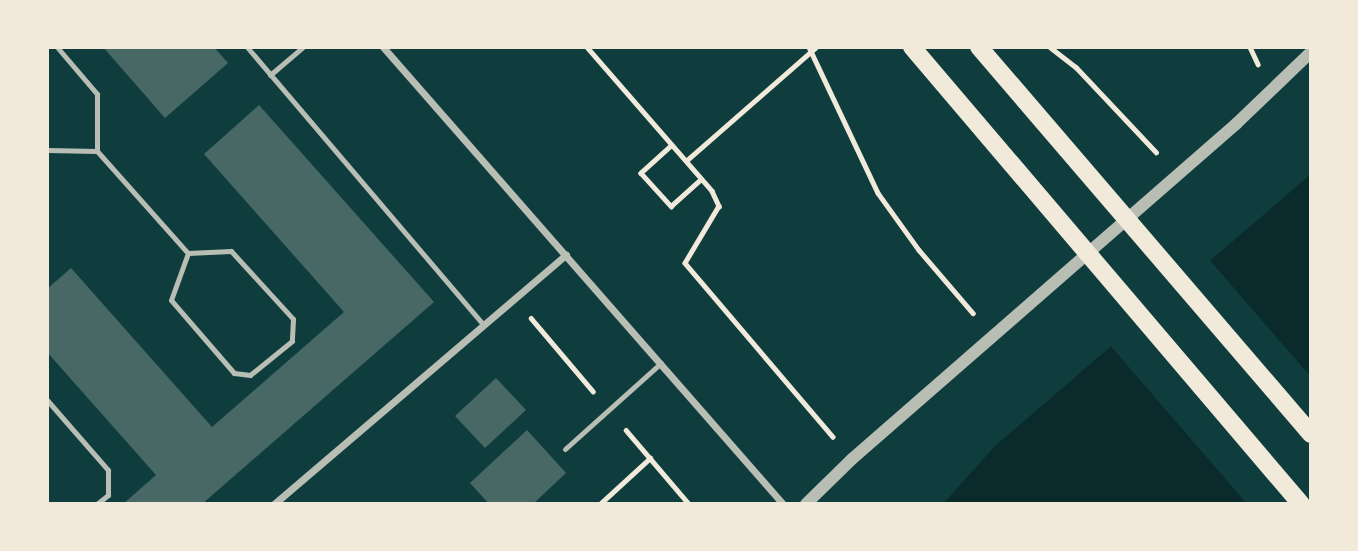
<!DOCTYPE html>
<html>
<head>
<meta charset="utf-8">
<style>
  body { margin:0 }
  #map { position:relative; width:1358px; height:551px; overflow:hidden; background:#0f3d3e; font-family:"Varela Round",sans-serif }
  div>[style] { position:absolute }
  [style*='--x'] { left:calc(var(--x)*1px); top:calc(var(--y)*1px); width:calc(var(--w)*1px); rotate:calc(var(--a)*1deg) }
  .water>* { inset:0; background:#0a2a2b }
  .pier>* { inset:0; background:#0f3d3e }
  .building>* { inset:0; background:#486865 }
  .path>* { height:4.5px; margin:-2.25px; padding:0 2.25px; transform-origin:2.25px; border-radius:2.25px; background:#f1e9da }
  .service>* { height:5px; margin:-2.5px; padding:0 2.5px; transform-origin:2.5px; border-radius:2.5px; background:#b8beb3 }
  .minor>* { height:7px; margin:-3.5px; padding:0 3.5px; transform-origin:3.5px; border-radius:3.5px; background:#b8beb3 }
  .tertiary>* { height:12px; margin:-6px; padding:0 6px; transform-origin:6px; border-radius:6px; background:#b8beb3 }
  .primary>* { height:18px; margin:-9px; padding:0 9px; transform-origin:9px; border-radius:9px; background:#f1e9da }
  span { translate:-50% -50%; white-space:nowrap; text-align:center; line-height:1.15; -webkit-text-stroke:6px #f1e9da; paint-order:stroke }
  .frame { position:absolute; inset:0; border:49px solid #f1e9da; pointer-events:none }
</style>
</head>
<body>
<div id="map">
  <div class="water">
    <div style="clip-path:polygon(1311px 174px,1311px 504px,943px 504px,995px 446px)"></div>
  </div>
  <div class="pier">
    <div style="clip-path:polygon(1208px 258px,1311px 377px,1311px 504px,1247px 504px,1109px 344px)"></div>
  </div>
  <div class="building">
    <div style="clip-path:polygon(103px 47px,214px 47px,228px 63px,165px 118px)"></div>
    <div style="clip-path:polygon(259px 105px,434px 302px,202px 504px,123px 504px,156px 475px,47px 352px,47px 289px,71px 268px,212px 427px,344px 312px,204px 154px)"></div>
    <div style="clip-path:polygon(496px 378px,526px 410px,485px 448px,455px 416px)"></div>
    <div style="clip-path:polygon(527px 430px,566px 473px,533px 504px,489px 504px,470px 483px)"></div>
  </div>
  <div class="path">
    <div style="--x:587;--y:47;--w:191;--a:49"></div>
    <div style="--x:712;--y:191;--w:17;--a:65"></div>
    <div style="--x:719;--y:206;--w:66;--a:120.8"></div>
    <div style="--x:685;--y:263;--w:228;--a:49.6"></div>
    <div style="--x:809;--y:47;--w:161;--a:64.7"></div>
    <div style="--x:878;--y:193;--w:70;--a:54.3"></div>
    <div style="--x:919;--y:250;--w:83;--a:49.4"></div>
    <div style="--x:1050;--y:47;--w:33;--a:38"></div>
    <div style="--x:1076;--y:67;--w:117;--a:46.7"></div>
    <div style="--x:1250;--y:47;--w:19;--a:65"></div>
    <div style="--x:672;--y:145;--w:42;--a:137.9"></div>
    <div style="--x:641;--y:173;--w:45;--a:47.7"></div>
    <div style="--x:671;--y:206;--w:40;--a:-42"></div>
    <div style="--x:686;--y:161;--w:173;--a:-41.2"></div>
    <div style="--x:531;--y:318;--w:96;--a:49.7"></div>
    <div style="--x:626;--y:430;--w:97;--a:49.6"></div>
    <div style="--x:600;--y:504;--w:68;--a:-42.6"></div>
  </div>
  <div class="service">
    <div style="--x:57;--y:47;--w:62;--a:49.6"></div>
    <div style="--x:97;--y:94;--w:57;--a:90"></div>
    <div style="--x:97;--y:151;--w:137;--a:48.3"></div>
    <div style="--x:247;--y:47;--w:365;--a:49.6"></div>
    <div style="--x:270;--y:75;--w:43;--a:-40.3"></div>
    <div style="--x:47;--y:150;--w:50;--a:1.1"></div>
    <div style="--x:231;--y:251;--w:92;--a:47.6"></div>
    <div style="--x:293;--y:319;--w:22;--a:93"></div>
    <div style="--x:292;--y:341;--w:54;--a:141"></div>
    <div style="--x:250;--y:375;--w:16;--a:-173"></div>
    <div style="--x:234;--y:373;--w:96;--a:-130.8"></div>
    <div style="--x:171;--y:300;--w:50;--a:-70.1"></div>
    <div style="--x:188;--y:253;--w:43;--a:-2.7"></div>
    <div style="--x:47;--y:400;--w:93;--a:48.9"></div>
    <div style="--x:108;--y:470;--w:25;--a:90"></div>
    <div style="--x:108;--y:495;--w:14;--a:141"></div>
    <div style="--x:565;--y:449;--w:129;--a:-41.9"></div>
  </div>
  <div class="minor">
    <div style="--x:383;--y:47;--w:607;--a:48.81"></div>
    <div style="--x:274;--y:504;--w:384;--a:-40.5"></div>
  </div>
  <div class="tertiary">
    <div style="--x:806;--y:504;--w:64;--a:-44.4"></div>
    <div style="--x:852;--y:459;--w:510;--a:-41.1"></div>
    <div style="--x:1236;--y:124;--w:104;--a:-43.8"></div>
  </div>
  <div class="primary">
    <div style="--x:912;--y:47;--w:600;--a:49.6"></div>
    <div style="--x:979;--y:47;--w:510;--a:49.37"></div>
  </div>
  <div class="frame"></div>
</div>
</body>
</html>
